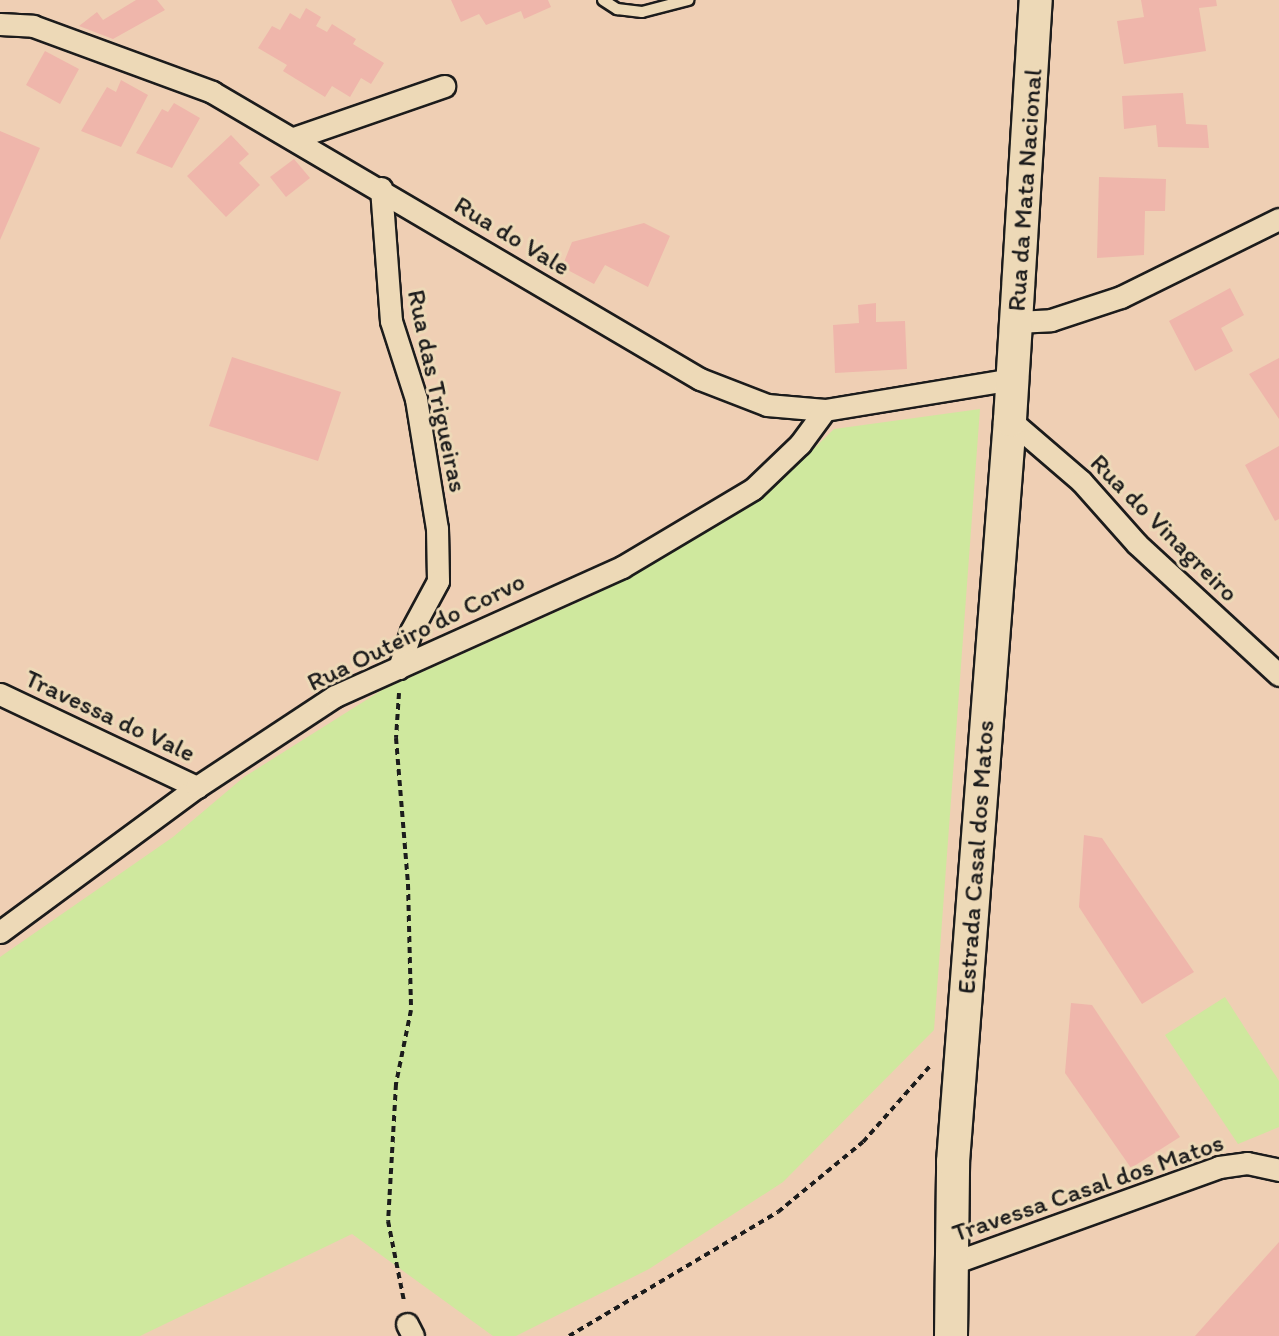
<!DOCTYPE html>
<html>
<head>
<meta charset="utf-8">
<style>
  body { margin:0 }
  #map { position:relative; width:1279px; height:1336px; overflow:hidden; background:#efcfb4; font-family:Itim,sans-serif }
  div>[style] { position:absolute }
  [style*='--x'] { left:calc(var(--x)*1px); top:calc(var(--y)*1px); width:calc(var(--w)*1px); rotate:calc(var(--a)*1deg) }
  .green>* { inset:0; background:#cfe89e }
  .building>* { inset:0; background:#efb6ab }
  .path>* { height:4px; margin-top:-2px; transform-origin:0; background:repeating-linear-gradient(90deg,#1c1c1c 0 6px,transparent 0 10.5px) }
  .roads { filter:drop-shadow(2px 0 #1c1c1c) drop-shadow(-2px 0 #1c1c1c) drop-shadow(0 2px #1c1c1c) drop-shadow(0 -2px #1c1c1c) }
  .lane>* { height:10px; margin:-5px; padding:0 5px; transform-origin:5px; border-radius:5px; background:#edd9b7 }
  .street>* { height:21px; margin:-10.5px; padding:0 10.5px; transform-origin:10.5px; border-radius:10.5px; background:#edd9b7 }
  .secondary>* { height:32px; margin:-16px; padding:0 16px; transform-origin:16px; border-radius:16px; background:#edd9b7 }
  span { translate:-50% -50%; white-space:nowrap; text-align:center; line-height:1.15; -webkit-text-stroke:6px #edd9b7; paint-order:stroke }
  .street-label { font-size:26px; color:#1c1c1c }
</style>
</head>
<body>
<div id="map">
  <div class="green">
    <div style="clip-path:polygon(980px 409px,934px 1030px,783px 1182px,649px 1269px,516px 1336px,493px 1336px,352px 1234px,140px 1336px,0 1336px,0 957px,173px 837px,244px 777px,382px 690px,592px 596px,673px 550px,768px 493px,834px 429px)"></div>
    <div style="clip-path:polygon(1225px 997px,1279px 1081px,1279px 1127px,1238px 1144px,1165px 1035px)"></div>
  </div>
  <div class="building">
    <div style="clip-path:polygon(136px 0,157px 0,165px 10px,113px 39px,79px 26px,97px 12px,103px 20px)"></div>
    <div style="clip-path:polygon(451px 0,548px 0,551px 7px,524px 19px,521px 11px,486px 25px,479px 14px,461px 22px)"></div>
    <div style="clip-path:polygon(1141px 0,1216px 0,1217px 6px,1199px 8px,1206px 51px,1124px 64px,1117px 21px,1144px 17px)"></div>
    <div style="clip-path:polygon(306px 8px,321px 17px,316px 26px,327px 32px,332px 24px,356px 39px,353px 44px,384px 63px,371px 84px,361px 78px,350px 97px,332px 86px,325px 97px,283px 71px,287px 65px,258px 48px,272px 26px,280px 30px,290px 13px,300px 19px)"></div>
    <div style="clip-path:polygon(45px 51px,79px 69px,60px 104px,26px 85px)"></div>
    <div style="clip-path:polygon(121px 80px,148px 95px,121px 147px,81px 131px,107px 87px,116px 92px)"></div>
    <div style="clip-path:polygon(1183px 93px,1186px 124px,1207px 125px,1209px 148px,1158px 147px,1156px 125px,1124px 129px,1122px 96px)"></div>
    <div style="clip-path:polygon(174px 103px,200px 118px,172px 168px,136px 153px,162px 109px,168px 112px)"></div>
    <div style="clip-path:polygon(0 131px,40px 148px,0 240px)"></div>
    <div style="clip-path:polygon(231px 135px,249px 154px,239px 163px,260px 185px,226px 217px,187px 176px)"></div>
    <div style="clip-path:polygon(294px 159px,310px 178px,286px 197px,270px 177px)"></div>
    <div style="clip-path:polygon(1099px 177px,1166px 179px,1165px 211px,1145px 211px,1144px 255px,1097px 258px)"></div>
    <div style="clip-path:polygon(644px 223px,670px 236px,648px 287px,605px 265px,594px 284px,562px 267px,572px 242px)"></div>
    <div style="clip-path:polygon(1230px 288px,1244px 315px,1221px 328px,1233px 351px,1195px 371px,1169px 321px)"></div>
    <div style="clip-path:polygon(876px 303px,876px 322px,905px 321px,907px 369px,835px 373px,833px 325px,859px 323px,858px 305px)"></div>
    <div style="clip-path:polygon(232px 357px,341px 392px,318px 461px,209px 426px)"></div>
    <div style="clip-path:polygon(1279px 358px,1279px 419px,1249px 374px)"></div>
    <div style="clip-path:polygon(1279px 446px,1279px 519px,1275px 521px,1245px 465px)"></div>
    <div style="clip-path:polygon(1084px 835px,1102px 838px,1194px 972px,1142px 1004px,1079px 907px)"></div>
    <div style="clip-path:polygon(1071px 1003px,1092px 1005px,1180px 1137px,1131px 1168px,1065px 1073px)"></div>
    <div style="clip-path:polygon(1279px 1242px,1279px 1336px,1195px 1336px,1236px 1290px)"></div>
  </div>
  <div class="path">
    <div style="--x:399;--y:693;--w:45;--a:93.8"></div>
    <div style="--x:396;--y:738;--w:146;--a:85.3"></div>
    <div style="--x:408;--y:884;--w:126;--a:88.6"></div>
    <div style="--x:411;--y:1010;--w:76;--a:101.5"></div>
    <div style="--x:396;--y:1084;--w:137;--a:93.3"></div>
    <div style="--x:388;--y:1221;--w:82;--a:78.7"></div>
    <div style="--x:569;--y:1336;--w:243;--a:-30.7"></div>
    <div style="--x:778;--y:1212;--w:110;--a:-39.5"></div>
    <div style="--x:863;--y:1142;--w:101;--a:-48.6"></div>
  </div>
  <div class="roads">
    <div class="lane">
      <div style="--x:603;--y:0;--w:17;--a:33"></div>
      <div style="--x:617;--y:9;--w:25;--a:7"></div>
      <div style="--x:642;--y:12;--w:48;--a:-14.6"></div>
    </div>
    <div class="street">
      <div style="--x:0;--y:24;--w:33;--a:3"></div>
      <div style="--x:33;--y:26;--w:191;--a:20.2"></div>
      <div style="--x:212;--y:92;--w:566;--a:30.46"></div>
      <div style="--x:700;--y:379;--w:72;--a:21.2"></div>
      <div style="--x:767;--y:405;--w:58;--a:4.9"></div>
      <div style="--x:825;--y:410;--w:191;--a:-9.4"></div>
      <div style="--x:294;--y:138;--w:159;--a:-19.1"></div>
      <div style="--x:381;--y:188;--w:133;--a:85.7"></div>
      <div style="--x:391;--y:321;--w:82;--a:72.2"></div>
      <div style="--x:416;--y:399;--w:131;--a:80.8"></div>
      <div style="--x:437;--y:528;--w:53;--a:88.9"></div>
      <div style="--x:438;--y:581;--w:57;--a:118.4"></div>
      <div style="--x:411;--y:631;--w:39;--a:108"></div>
      <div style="--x:1016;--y:322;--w:35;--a:-3"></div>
      <div style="--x:1051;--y:320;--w:74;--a:-18.2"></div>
      <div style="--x:1121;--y:297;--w:176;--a:-26.3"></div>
      <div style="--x:1010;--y:420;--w:94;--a:40.7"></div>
      <div style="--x:1081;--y:481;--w:84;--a:48.4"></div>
      <div style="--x:1137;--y:544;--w:193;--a:42.7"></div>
      <div style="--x:0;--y:694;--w:218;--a:25.3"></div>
      <div style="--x:0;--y:932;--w:245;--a:-36.4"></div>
      <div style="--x:197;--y:787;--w:165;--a:-33.4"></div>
      <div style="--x:335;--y:696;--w:315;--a:-24.2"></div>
      <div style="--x:622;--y:567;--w:152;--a:-30.8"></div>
      <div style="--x:753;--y:489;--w:65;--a:-43.8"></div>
      <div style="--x:800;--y:444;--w:42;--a:-53.7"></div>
      <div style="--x:950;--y:1264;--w:286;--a:-19.8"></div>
      <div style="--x:1219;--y:1167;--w:28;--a:-8"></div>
      <div style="--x:1247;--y:1163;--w:33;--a:12"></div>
      <div style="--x:407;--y:1324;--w:13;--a:63"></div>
    </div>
    <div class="secondary">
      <div style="--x:951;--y:1336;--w:174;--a:-89.3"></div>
      <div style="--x:953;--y:1162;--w:744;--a:-85.61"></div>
      <div style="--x:1010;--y:420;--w:421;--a:-86.5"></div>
    </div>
  </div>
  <div class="street-label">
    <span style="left:1025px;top:190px;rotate:-86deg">Rua da Mata Nacional</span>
    <span style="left:512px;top:236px;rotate:31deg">Rua do Vale</span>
    <span style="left:437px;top:391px;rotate:78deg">Rua das Trigueiras</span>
    <span style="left:1164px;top:528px;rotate:45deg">Rua do Vinagreiro</span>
    <span style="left:416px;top:632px;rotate:-26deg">Rua Outeiro do Corvo</span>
    <span style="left:110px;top:716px;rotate:25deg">Travessa do Vale</span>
    <span style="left:976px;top:857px;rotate:-86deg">Estrada Casal dos Matos</span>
    <span style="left:1088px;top:1188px;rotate:-19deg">Travessa Casal dos Matos</span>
  </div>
</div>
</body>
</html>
